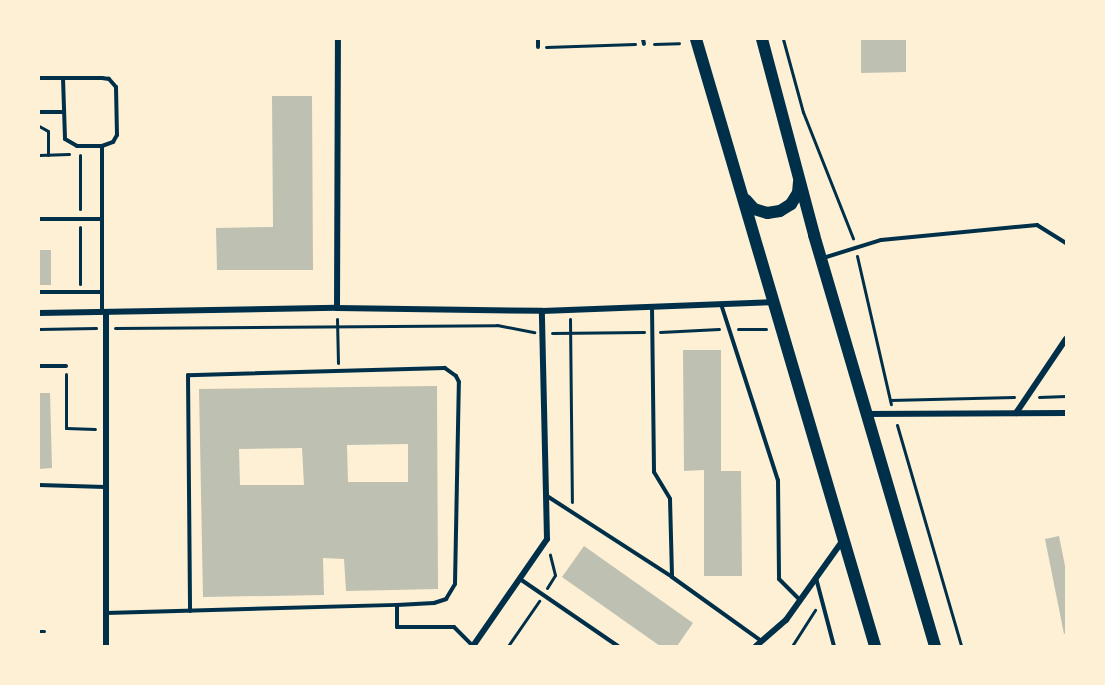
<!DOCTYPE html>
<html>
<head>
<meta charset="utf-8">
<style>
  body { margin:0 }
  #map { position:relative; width:1105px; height:685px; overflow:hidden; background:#fdf0d5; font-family:"Golos Text",sans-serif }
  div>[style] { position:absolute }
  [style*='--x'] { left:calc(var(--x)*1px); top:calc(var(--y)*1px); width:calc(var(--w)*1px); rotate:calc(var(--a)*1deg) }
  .building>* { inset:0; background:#bec0b2 }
  .path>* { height:3px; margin:-1.5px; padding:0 1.5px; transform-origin:1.5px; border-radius:1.5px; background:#003049 }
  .service>* { height:4px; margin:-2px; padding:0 2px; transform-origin:2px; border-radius:2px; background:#003049 }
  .minor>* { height:6px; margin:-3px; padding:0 3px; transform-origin:3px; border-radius:3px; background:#003049 }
  .secondary>* { height:12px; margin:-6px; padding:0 6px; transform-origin:6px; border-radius:6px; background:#003049 }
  span { translate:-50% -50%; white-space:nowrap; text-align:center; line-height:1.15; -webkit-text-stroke:4.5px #fdf0d5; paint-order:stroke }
  .frame { position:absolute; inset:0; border:40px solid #fdf0d5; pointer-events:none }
</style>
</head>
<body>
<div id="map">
  <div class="building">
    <div style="clip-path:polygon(861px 39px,906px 39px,906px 72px,861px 73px)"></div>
    <div style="clip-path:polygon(272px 96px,312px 96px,313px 270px,217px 270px,216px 228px,273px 227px)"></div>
    <div style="clip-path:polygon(39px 250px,51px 250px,51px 285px,39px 285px)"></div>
    <div style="clip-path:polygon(683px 350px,721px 350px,721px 471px,741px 471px,742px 576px,704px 576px,704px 470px,684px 471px)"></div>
    <div style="clip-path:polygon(evenodd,437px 386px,438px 589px,346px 591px,344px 559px,323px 558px,324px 595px,203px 597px,199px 389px,437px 386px,408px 444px,408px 482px,348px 482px,347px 445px,408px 444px,437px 386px,302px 448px,304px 485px,240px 485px,239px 449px,302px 448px)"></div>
    <div style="clip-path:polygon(39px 393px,50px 393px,52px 468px,39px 469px)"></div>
    <div style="clip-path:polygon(1059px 536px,1066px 571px,1066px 633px,1064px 634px,1045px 539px)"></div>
    <div style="clip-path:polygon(584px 546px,693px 623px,677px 646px,660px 646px,562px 577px)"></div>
  </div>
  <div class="path">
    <div style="--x:783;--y:39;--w:76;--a:74.7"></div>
    <div style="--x:803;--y:112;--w:136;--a:68.4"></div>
    <div style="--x:654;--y:44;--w:25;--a:-2"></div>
    <div style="--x:546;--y:47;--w:89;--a:-1.9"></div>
    <div style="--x:39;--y:126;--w:10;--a:29"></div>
    <div style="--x:48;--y:131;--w:24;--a:90"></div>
    <div style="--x:39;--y:155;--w:30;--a:-2"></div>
    <div style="--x:80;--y:155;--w:54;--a:90"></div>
    <div style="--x:80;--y:227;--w:57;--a:90"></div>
    <div style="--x:857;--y:256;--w:152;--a:77.1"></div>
    <div style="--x:337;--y:319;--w:44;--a:88.7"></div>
    <div style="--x:570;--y:319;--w:183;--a:89.4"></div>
    <div style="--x:115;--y:328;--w:382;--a:-0.4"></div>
    <div style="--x:497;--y:325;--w:38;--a:11"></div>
    <div style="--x:39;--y:329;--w:57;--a:-1"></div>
    <div style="--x:738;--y:329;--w:28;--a:0"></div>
    <div style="--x:660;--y:332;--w:59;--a:-2.9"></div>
    <div style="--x:552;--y:333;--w:92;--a:-0.6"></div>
    <div style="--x:66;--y:374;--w:54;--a:90"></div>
    <div style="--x:66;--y:428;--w:29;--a:2"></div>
    <div style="--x:1039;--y:397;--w:27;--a:-2"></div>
    <div style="--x:890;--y:400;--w:124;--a:-1.4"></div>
    <div style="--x:897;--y:425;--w:230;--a:73.8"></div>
    <div style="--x:547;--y:588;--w:15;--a:-58"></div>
    <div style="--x:555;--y:575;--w:21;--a:-104"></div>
    <div style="--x:39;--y:631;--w:5;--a:0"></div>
    <div style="--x:508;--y:646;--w:55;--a:-55.4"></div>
    <div style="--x:792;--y:646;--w:43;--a:-57.4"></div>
  </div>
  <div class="service">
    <div style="--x:643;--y:39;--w:5;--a:79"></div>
    <div style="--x:538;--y:47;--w:8;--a:-90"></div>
    <div style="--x:39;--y:78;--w:24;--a:0"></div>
    <div style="--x:39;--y:112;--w:24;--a:0"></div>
    <div style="--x:102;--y:146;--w:12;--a:-20"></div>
    <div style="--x:113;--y:142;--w:8;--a:-60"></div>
    <div style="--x:117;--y:135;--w:48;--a:-91.2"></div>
    <div style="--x:116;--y:87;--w:11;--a:-131"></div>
    <div style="--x:109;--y:79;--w:7;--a:-172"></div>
    <div style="--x:102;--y:78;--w:39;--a:180"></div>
    <div style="--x:63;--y:78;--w:61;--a:88.1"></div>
    <div style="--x:65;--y:139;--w:14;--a:30"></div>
    <div style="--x:77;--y:146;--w:25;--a:0"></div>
    <div style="--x:102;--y:146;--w:166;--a:90"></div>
    <div style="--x:39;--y:219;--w:63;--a:0"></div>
    <div style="--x:823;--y:258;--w:61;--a:-17.2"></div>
    <div style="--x:881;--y:240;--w:157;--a:-5.5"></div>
    <div style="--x:1037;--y:225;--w:34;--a:32"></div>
    <div style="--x:39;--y:292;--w:63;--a:0"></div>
    <div style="--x:721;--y:304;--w:185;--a:72.1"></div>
    <div style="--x:778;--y:480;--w:99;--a:89.4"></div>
    <div style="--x:779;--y:579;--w:30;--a:45"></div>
    <div style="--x:652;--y:307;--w:165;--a:89.3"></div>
    <div style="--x:654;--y:472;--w:31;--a:59"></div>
    <div style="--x:670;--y:499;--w:78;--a:88.5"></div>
    <div style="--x:39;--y:366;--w:27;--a:0"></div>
    <div style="--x:39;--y:485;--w:66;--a:1.7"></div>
    <div style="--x:547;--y:496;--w:149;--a:32.9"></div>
    <div style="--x:672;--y:577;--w:108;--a:35.6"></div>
    <div style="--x:816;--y:578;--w:70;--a:75.2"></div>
    <div style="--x:520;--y:579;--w:119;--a:34.4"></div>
    <div style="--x:397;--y:605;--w:22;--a:90"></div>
    <div style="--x:397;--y:627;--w:57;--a:0"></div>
    <div style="--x:454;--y:627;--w:27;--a:45"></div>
    <div style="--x:106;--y:613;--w:291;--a:-1.6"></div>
    <div style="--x:397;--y:605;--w:37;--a:-3"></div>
    <div style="--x:434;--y:603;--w:13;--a:-18"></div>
    <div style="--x:446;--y:599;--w:17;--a:-59"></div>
    <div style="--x:455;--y:584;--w:202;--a:-88.9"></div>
    <div style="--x:459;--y:382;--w:7;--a:-117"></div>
    <div style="--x:456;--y:376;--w:14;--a:-144"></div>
    <div style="--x:445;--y:368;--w:257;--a:178.4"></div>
    <div style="--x:188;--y:375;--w:236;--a:89.5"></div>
  </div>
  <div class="minor">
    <div style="--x:337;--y:308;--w:269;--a:-89.8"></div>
    <div style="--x:39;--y:313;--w:298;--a:-1"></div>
    <div style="--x:337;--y:308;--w:205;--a:0.8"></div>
    <div style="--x:542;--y:311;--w:231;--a:-2.2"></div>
    <div style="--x:106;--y:314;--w:332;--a:90"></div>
    <div style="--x:1016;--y:413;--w:89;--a:-56"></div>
    <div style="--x:866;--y:414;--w:200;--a:-0.3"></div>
    <div style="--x:473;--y:646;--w:130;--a:-55.3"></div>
    <div style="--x:547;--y:539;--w:228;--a:-91.3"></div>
    <div style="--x:756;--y:646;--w:40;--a:-41"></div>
    <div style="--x:786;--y:620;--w:98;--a:-54.5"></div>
  </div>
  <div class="secondary">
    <div style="--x:696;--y:39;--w:633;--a:73.57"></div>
    <div style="--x:762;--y:39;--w:203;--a:75.1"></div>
    <div style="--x:814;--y:235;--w:428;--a:73.6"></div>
    <div style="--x:746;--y:200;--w:12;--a:48"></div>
    <div style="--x:754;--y:209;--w:14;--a:17"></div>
    <div style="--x:767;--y:213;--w:13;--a:-9"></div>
    <div style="--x:780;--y:211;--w:13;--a:-32"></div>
    <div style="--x:791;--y:204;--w:13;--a:-58"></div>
    <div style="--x:798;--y:193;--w:11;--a:-85"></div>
  </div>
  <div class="frame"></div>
</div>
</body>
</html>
